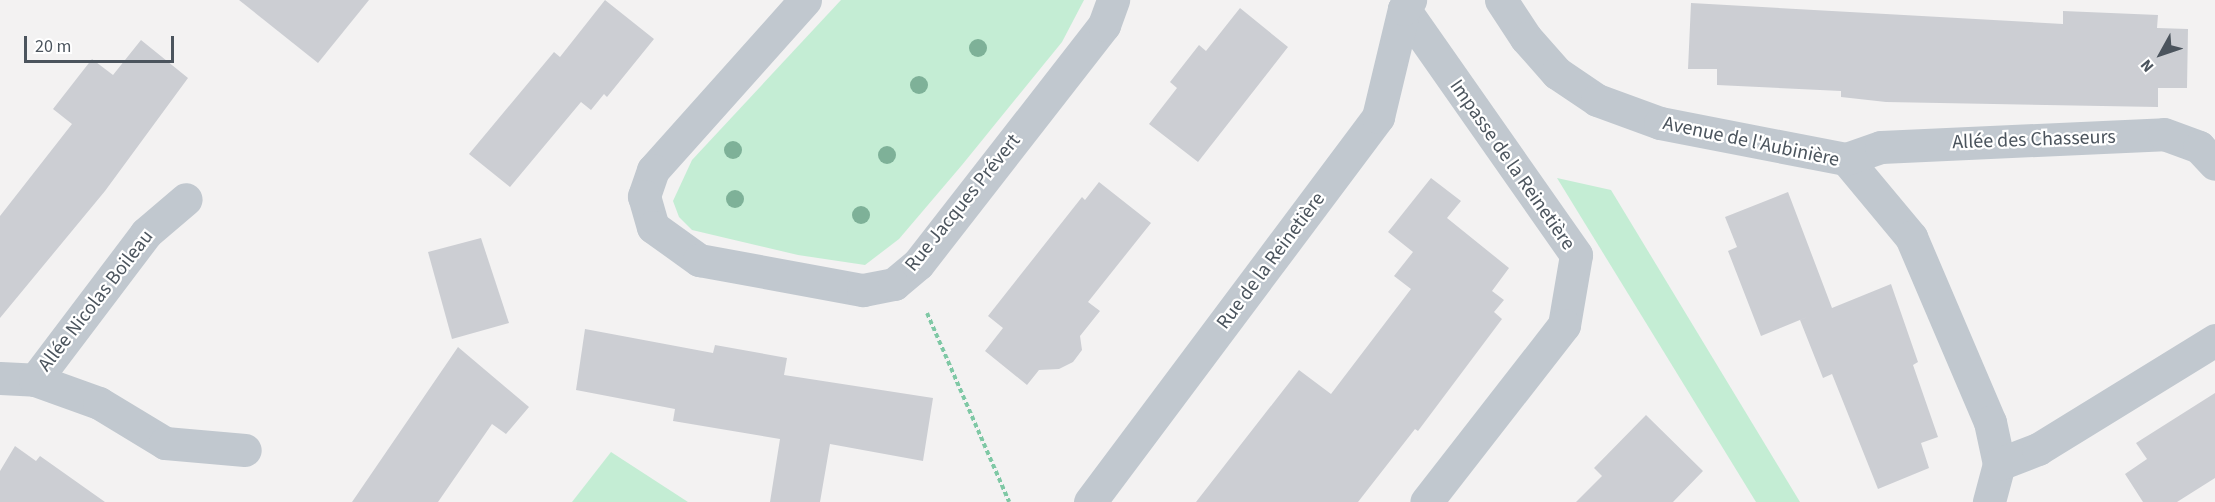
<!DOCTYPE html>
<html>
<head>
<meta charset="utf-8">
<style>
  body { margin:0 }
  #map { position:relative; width:2215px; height:502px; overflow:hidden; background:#f3f2f2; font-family:"Source Sans 3",sans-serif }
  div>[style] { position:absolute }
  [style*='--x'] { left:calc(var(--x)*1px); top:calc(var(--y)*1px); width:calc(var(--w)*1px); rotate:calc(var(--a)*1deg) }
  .green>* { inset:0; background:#c4edd4 }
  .building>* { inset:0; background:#ccced3 }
  .path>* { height:4px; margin-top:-2px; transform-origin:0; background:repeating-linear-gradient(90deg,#7fc8a5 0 4.5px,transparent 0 7.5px) }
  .minor>* { height:33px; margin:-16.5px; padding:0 16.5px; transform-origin:16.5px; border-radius:16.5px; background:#c1c8cf }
  .trees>* { width:18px; height:18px; margin:-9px; border-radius:50%; background:#7eb198 }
  span { translate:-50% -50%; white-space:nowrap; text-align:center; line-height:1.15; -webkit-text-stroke:4.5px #fff; paint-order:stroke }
  .street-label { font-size:20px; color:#4b545d }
  .north { position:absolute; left:2131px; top:24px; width:60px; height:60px; -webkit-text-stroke:4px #fff; paint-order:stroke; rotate:230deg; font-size:16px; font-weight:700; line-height:24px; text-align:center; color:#4b545d }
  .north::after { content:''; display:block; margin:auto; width:21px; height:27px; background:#4b545d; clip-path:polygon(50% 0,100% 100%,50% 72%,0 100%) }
  .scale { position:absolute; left:24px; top:36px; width:150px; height:27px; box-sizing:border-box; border:3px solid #4b545d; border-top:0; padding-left:8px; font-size:18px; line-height:21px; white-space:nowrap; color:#4b545d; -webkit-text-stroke:4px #fff; paint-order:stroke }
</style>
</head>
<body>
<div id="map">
  <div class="green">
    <div style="clip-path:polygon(841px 0,1084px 0,1062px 42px,962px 165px,899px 239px,865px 265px,798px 255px,692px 230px,679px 217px,673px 201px,692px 160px)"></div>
    <div style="clip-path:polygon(1557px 178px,1611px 190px,1800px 502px,1756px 502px)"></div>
    <div style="clip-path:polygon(611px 452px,688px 502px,572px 502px)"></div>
  </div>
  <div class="building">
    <div style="clip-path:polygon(239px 0,369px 0,318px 63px)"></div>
    <div style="clip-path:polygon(605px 0,654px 39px,607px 97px,604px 94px,591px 110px,581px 102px,510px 187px,469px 154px,554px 52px,560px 57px)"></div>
    <div style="clip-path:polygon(1691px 3px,2063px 24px,2063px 11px,2158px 15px,2157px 28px,2188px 29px,2187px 88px,2158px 88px,2158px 107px,1886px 102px,1841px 97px,1841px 91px,1717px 85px,1717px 69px,1688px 69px)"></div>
    <div style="clip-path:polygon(1240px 8px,1288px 47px,1198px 162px,1149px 124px,1177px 88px,1170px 82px,1199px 45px,1206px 51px)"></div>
    <div style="clip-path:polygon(141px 40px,188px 78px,105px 191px,0 318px,0 216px,72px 124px,53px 109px,92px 59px,113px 75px)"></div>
    <div style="clip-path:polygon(1431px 178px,1461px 201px,1447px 218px,1509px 268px,1492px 291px,1504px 300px,1494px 312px,1502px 319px,1418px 431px,1415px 429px,1358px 502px,1196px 502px,1299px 370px,1331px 394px,1411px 289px,1394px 276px,1413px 252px,1388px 232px)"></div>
    <div style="clip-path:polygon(1099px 182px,1151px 223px,1088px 302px,1100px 311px,1080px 336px,1082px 350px,1073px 362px,1059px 369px,1039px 370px,1027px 385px,985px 351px,1003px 328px,988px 316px,1082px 197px,1085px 200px)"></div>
    <div style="clip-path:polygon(1788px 192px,1832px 308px,1891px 284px,1918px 362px,1913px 365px,1938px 437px,1921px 443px,1929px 468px,1878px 489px,1832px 374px,1823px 378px,1800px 320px,1812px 315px,1761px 336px,1728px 251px,1737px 247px,1725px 217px)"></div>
    <div style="clip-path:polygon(481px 238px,509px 323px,452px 339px,428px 252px)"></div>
    <div style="clip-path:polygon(585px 329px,713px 353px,715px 345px,787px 358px,784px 375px,933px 398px,923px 461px,830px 444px,820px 502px,770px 502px,780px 439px,673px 421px,675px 409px,576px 390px)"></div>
    <div style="clip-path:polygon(458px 347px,529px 407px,506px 434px,492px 424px,438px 502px,352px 502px)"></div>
    <div style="clip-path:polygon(2215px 393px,2215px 478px,2177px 502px,2143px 502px,2125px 474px,2147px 459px,2136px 443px)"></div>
    <div style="clip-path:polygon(1646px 415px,1703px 471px,1673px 502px,1576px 502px,1602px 476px,1594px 468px)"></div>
    <div style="clip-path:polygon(15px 446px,36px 461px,40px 456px,105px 502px,0 502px,0 471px)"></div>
  </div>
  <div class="path">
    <div style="--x:927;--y:313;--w:206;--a:66.5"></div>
  </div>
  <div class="minor">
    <div style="--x:805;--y:0;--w:228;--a:131.8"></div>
    <div style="--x:653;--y:170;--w:28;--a:109"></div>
    <div style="--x:644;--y:196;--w:32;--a:74"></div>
    <div style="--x:653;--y:227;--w:57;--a:35.7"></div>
    <div style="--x:699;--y:260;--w:167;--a:10.4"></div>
    <div style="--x:863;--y:290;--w:32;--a:-11"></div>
    <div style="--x:894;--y:284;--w:31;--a:-40"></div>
    <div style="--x:918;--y:264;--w:303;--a:-52.1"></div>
    <div style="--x:1104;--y:25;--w:27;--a:-70"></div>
    <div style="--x:1501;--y:0;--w:45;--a:56.7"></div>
    <div style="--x:1526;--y:38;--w:47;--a:48.5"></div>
    <div style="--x:1557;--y:73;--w:48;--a:34"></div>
    <div style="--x:1597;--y:100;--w:67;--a:20.1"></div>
    <div style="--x:1660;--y:123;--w:189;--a:11"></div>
    <div style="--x:1846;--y:159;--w:102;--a:50.2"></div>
    <div style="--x:1911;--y:237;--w:201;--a:66.9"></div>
    <div style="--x:1990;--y:422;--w:43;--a:77.9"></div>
    <div style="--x:1999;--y:464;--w:39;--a:105"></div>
    <div style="--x:1404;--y:9;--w:300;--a:55"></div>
    <div style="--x:1576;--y:255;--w:71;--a:99.7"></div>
    <div style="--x:1564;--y:325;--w:224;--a:127.9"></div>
    <div style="--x:1846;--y:159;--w:37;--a:-19"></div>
    <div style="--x:1881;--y:147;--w:283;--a:-2.6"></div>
    <div style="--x:2164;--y:134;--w:37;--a:20"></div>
    <div style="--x:2199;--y:147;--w:23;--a:47"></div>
    <div style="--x:0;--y:378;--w:35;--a:3"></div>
    <div style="--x:35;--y:380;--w:184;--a:-52.9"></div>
    <div style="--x:146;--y:233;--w:52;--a:-40.4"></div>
    <div style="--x:35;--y:380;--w:68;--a:19.8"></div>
    <div style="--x:99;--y:403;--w:77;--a:31.2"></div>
    <div style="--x:165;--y:443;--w:80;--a:5"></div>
    <div style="--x:1999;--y:464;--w:42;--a:-21"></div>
    <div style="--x:2038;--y:449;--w:208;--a:-31.6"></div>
    <div style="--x:1090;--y:502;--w:481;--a:-53.2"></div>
    <div style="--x:1378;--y:117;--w:111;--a:-76.5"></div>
    <div style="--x:1404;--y:9;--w:11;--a:-56"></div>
  </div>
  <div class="trees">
    <div style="left:978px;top:48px"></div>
    <div style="left:919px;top:85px"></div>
    <div style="left:733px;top:150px"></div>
    <div style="left:887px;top:155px"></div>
    <div style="left:735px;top:199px"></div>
    <div style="left:861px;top:215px"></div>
  </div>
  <div class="street-label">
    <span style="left:2034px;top:140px;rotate:-2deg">Allée des Chasseurs</span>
    <span style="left:1751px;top:142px;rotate:12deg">Avenue de l'Aubinière</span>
    <span style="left:1512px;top:165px;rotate:55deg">Impasse de la Reinetière</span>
    <span style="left:963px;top:203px;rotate:-51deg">Rue Jacques Prévert</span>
    <span style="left:1271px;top:261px;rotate:-53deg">Rue de la Reinetière</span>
    <span style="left:96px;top:301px;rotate:-52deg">Allée Nicolas Boileau</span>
  </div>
  <div class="north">N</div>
  <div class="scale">20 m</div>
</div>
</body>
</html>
